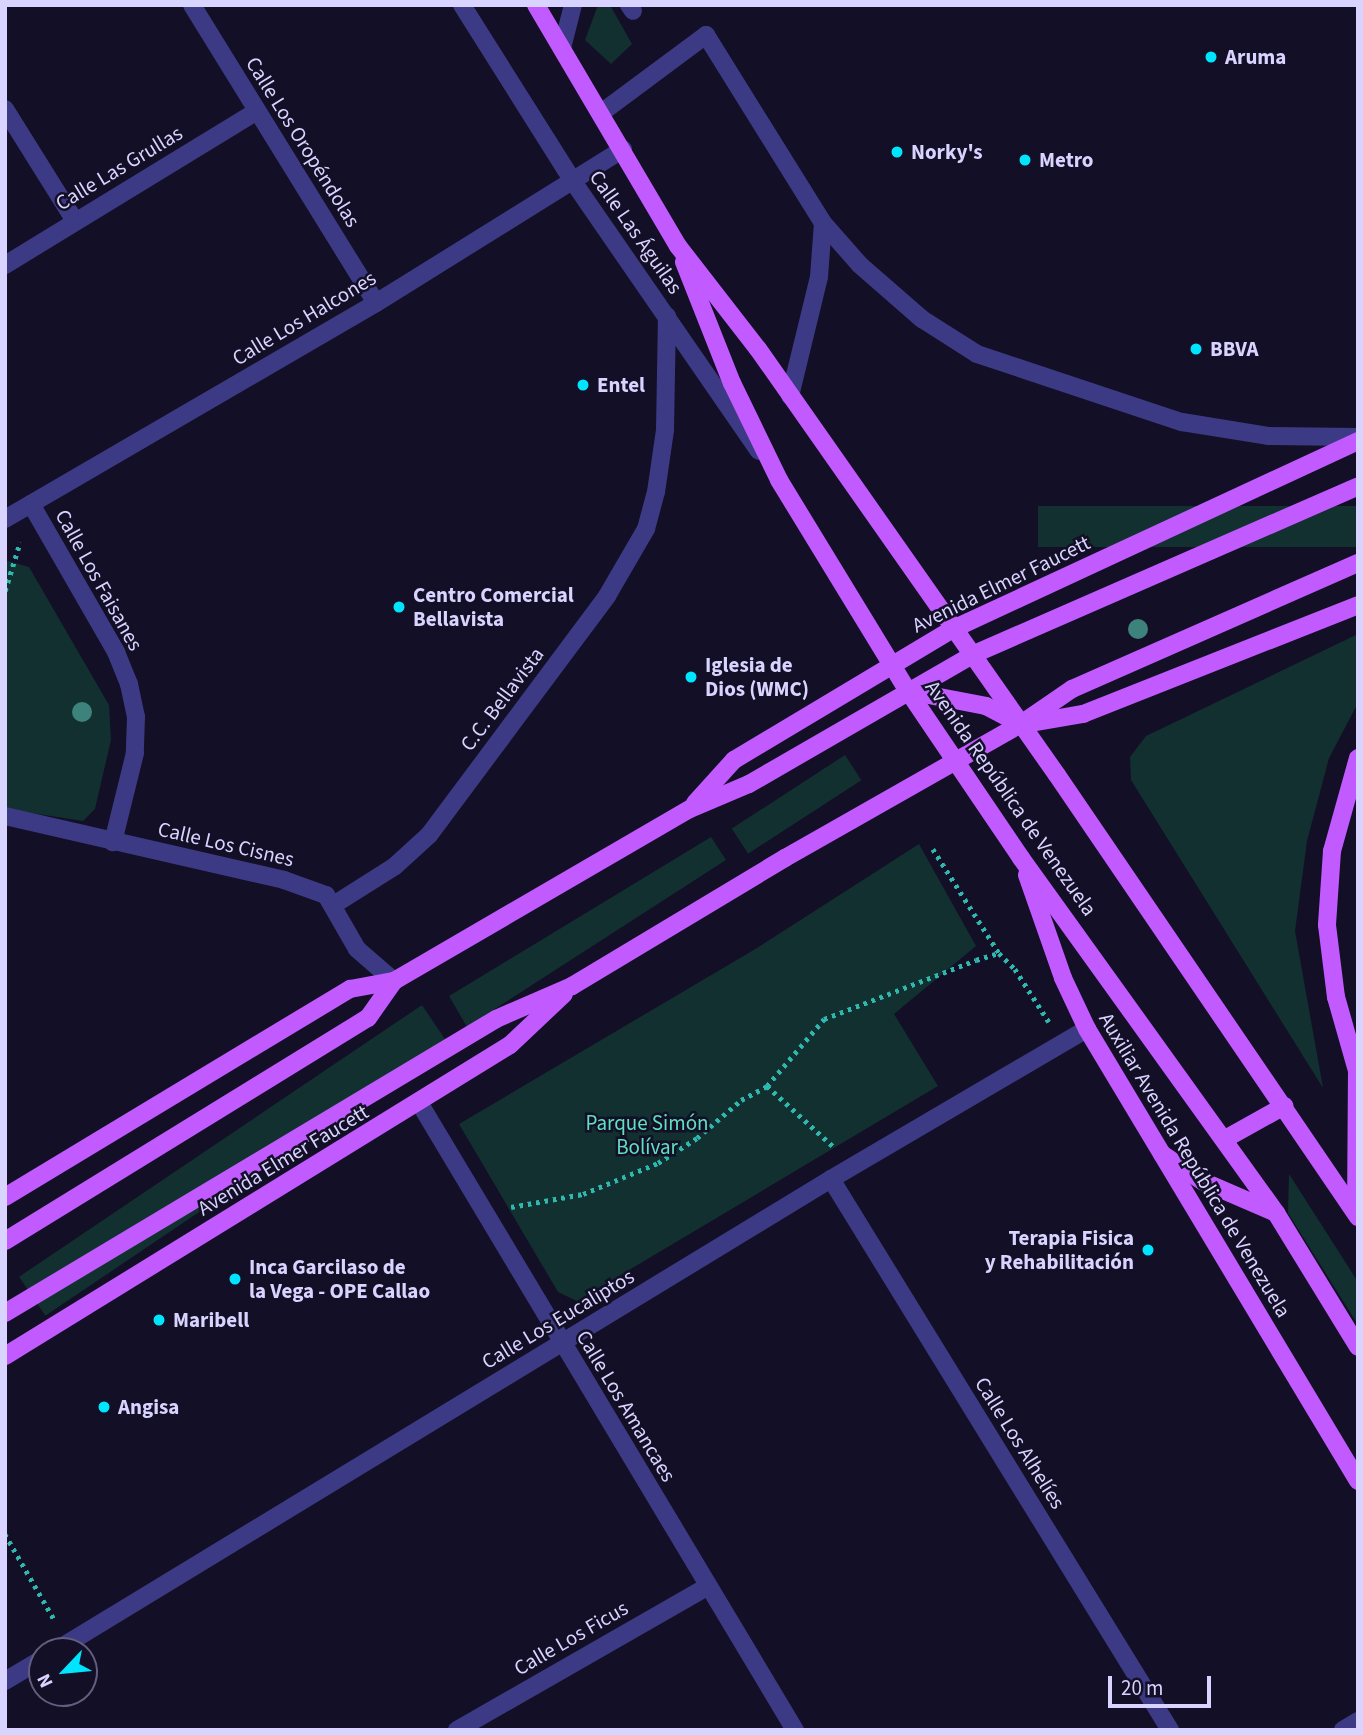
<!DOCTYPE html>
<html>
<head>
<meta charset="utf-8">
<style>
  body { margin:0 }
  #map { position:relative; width:1363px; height:1735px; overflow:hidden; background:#130f26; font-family:"Source Sans 3",sans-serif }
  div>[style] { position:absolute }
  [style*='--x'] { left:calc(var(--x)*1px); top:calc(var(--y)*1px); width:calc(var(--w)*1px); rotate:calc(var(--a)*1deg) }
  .green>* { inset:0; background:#12302f; transform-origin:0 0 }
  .path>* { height:4.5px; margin-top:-2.25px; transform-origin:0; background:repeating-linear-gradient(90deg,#2fb8b0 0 3.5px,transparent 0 8.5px) }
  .minor>* { height:18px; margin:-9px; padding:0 9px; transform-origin:9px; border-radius:9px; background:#3d3a85 }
  .major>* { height:18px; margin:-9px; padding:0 9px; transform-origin:9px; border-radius:9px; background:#c25bff }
  .trees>* { width:20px; height:20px; margin:-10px; border-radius:50%; background:#3d827b }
  .dots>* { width:19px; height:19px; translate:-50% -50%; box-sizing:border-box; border:4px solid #130f26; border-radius:50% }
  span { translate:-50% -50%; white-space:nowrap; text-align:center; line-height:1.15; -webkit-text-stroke:5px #130f26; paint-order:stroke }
  .poi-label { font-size:21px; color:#d9d4ff; font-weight:700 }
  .left { translate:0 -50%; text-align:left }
  .right { translate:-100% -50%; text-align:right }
  .street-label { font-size:21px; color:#d9d4ff }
  .park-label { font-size:21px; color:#5fe0c0 }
  .frame { position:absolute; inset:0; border:7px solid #d9d4ff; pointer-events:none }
  .north { position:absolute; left:28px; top:1637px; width:70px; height:70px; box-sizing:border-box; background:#130f26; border:2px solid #625e7d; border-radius:50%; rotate:244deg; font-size:19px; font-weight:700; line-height:28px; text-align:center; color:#d9d4ff }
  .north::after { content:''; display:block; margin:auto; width:24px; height:32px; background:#00e5ff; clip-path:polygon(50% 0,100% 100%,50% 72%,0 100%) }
  .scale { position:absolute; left:1108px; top:1676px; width:103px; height:32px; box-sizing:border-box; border:4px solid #d9d4ff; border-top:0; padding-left:9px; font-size:21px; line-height:24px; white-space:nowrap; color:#d9d4ff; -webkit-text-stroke:5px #130f26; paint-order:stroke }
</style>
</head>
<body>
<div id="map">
  <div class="green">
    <i style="clip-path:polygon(598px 5px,610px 5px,632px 44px,611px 64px,585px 40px)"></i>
    <i style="left:1358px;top:506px;width:41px;height:320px;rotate:90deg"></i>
    <i style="clip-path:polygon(5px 560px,29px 567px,109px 705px,111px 740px,95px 809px,83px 821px,5px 809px)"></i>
    <i style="clip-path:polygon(1358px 634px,1358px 703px,1329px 758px,1307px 841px,1295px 931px,1323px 1088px,1131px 780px,1130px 757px,1146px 736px)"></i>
    <i style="left:845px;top:755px;width:30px;height:135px;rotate:57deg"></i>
    <i style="clip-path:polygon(711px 837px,726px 860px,467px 1027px,449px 996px)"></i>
    <i style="clip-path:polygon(919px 844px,976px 946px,894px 1014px,938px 1086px,577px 1301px,558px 1292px,459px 1124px,757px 948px)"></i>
    <i style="left:422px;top:1005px;width:47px;height:486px;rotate:56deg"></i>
    <i style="clip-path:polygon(1289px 1174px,1358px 1282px,1358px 1325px,1288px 1213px)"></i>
  </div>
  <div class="path">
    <i style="--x:5;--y:591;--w:51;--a:-73"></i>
    <i style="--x:933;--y:849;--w:123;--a:57.6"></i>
    <i style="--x:767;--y:1086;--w:92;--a:42.4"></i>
    <i style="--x:511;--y:1207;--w:73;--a:-10.2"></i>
    <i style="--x:583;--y:1194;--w:81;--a:-22.5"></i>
    <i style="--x:658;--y:1163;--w:46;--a:-32.7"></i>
    <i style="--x:697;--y:1138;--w:58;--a:-40.8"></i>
    <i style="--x:741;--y:1100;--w:30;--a:-28"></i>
    <i style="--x:767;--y:1086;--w:88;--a:-49.6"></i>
    <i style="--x:824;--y:1019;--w:163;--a:-21.2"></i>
    <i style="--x:976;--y:960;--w:24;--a:-17"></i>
    <i style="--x:999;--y:953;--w:23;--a:45"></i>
    <i style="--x:1015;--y:969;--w:63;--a:57.3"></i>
    <i style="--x:5;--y:1534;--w:100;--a:60.1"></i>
  </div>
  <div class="minor">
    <i style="--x:192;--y:5;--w:350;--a:58.3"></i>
    <i style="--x:462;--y:5;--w:207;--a:57.8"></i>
    <i style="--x:572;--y:180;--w:329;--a:55.4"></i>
    <i style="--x:629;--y:5;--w:7;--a:56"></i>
    <i style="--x:562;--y:48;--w:44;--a:-75.7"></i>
    <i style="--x:5;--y:109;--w:132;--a:58"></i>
    <i style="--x:601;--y:113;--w:131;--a:-36.6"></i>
    <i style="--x:706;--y:35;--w:221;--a:58.1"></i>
    <i style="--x:823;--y:223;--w:56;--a:48.6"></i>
    <i style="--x:860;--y:265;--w:82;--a:41.1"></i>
    <i style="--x:922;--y:319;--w:65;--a:32.5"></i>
    <i style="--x:977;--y:354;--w:216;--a:18.4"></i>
    <i style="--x:1182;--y:422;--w:87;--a:9.2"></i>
    <i style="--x:1268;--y:436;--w:90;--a:0.6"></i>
    <i style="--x:5;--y:265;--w:295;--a:-31.4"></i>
    <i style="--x:790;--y:396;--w:122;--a:-76.3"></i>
    <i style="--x:819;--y:277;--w:54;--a:-85.8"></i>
    <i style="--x:31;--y:504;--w:171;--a:60.1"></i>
    <i style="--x:116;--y:652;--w:35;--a:68"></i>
    <i style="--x:129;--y:684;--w:34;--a:78"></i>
    <i style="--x:136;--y:717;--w:36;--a:92"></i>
    <i style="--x:135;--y:753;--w:92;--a:103.9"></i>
    <i style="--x:5;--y:519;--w:429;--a:-30.2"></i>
    <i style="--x:376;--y:303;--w:291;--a:-31.9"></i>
    <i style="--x:5;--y:816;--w:286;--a:12.9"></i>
    <i style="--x:284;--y:880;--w:45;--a:19.7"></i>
    <i style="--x:326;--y:895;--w:62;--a:60.1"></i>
    <i style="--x:357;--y:949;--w:49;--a:40.9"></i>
    <i style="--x:335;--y:904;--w:71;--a:-32.3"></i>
    <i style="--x:395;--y:866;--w:46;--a:-42.4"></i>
    <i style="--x:429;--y:835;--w:298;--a:-53.3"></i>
    <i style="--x:607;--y:596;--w:78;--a:-59.8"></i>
    <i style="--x:646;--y:529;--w:38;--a:-75"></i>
    <i style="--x:656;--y:492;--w:63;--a:-81.7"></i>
    <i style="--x:665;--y:430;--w:114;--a:-89"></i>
    <i style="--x:420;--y:1104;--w:730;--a:59.08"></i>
    <i style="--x:831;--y:1179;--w:647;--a:58.4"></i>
    <i style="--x:55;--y:1651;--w:908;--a:-31.31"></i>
    <i style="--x:831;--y:1179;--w:297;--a:-30.4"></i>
    <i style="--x:5;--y:1681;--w:43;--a:-30.7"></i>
    <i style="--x:457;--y:1730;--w:288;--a:-29.8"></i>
    <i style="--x:1343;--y:1730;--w:17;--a:-31"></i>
  </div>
  <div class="major">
    <i style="--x:536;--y:5;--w:280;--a:59.5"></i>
    <i style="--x:678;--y:246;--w:130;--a:52.2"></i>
    <i style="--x:758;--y:349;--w:520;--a:54.94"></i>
    <i style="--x:1057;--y:775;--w:535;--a:55.75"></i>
    <i style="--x:684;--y:262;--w:130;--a:68.4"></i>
    <i style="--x:732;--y:383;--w:108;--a:64.1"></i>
    <i style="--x:779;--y:480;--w:247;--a:58.6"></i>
    <i style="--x:908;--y:691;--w:202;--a:55.9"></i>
    <i style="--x:1021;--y:858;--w:437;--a:54.3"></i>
    <i style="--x:1276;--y:1213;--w:157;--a:58.5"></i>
    <i style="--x:908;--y:691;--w:79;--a:10.9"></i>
    <i style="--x:986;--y:706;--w:36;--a:28"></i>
    <i style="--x:1025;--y:724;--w:59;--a:-9.8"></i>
    <i style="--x:1083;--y:714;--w:296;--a:-21.6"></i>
    <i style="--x:1358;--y:758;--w:97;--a:105.6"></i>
    <i style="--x:1332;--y:851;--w:74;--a:93.9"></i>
    <i style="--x:1327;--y:925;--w:73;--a:82.9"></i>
    <i style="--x:1336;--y:997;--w:80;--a:74.1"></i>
    <i style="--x:695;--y:803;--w:58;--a:-47.8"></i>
    <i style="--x:734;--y:760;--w:255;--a:-30.9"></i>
    <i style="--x:953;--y:629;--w:447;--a:-24.9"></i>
    <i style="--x:1027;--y:875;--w:109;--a:70.7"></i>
    <i style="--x:1063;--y:978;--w:56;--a:64.8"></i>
    <i style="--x:1087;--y:1029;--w:527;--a:59.05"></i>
    <i style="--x:1225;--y:1139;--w:68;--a:-29.2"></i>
    <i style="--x:1162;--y:1154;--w:48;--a:34"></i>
    <i style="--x:1202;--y:1181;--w:81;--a:23.4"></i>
    <i style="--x:5;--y:1197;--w:403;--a:-31.1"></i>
    <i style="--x:350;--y:989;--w:45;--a:-10.3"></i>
    <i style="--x:1356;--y:1213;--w:141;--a:-89.6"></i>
    <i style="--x:5;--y:1241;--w:426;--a:-31.6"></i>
    <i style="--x:368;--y:1018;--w:45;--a:-54.9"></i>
    <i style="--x:394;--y:981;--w:342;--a:-30.2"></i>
    <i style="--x:690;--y:809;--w:64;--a:-23"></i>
    <i style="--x:749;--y:784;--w:258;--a:-30"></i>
    <i style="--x:972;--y:655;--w:421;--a:-23.6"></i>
    <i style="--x:5;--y:1313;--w:572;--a:-30.91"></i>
    <i style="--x:496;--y:1019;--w:83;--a:-23.5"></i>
    <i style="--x:572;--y:986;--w:249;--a:-31"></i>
    <i style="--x:785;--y:858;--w:271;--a:-29.6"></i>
    <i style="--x:1021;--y:724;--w:62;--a:-34.5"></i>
    <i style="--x:1072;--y:689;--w:313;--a:-23.8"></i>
    <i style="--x:5;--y:1356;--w:593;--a:-31.63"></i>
    <i style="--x:510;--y:1045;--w:74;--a:-43.4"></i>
  </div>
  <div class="trees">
    <i style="left:1138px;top:629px"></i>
    <i style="left:82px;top:712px"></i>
  </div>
  <div class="dots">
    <i style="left:1211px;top:57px;background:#00e5ff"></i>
    <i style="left:897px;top:152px;background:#00e5ff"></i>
    <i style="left:1025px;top:160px;background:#00e5ff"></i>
    <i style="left:1196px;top:349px;background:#00e5ff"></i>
    <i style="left:583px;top:385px;background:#00e5ff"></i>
    <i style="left:399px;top:607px;background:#00e5ff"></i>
    <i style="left:691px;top:677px;background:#00e5ff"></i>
    <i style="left:1148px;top:1250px;background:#00e5ff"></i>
    <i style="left:235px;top:1279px;background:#00e5ff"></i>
    <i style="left:159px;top:1320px;background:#00e5ff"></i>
    <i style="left:104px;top:1407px;background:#00e5ff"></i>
  </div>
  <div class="poi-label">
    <span class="left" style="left:1225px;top:57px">Aruma</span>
    <span class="left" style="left:911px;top:152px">Norky's</span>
    <span class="left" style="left:1039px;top:160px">Metro</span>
    <span class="left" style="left:1210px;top:349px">BBVA</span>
    <span class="left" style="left:597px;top:385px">Entel</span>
    <span class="left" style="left:413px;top:607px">Centro Comercial<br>Bellavista</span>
    <span class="left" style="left:705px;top:677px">Iglesia de<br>Dios (WMC)</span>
    <span class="right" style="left:1134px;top:1250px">Terapia Fisica<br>y Rehabilitación</span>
    <span class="left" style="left:249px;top:1279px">Inca Garcilaso de<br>la Vega - OPE Callao</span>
    <span class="left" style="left:173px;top:1320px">Maribell</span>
    <span class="left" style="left:118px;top:1407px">Angisa</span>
  </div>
  <div class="street-label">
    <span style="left:303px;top:142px;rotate:58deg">Calle Los Oropéndolas</span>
    <span style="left:119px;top:168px;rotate:-31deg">Calle Las Grullas</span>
    <span style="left:636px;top:232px;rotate:55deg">Calle Las Águilas</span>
    <span style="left:304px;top:318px;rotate:-31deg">Calle Los Halcones</span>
    <span style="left:99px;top:580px;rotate:61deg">Calle Los Faisanes</span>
    <span style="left:1001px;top:584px;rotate:-26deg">Avenida Elmer Faucett</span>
    <span style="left:502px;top:699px;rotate:-53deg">C.C. Bellavista</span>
    <span style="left:1011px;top:798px;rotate:55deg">Avenida República de Venezuela</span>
    <span style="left:226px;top:844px;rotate:13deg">Calle Los Cisnes</span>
    <span style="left:283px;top:1160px;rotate:-31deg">Avenida Elmer Faucett</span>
    <span style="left:1195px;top:1165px;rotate:59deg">Auxiliar Avenida República de Venezuela</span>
    <span style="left:558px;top:1319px;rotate:-31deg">Calle Los Eucaliptos</span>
    <span style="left:626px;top:1406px;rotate:59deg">Calle Los Amancaes</span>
    <span style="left:1020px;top:1443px;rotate:58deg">Calle Los Alhelíes</span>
    <span style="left:571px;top:1638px;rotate:-30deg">Calle Los Ficus</span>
  </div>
  <div class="park-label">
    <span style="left:647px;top:1135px">Parque Simón<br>Bolívar</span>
  </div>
  <div class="frame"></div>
  <div class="north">N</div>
  <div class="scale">20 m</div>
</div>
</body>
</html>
